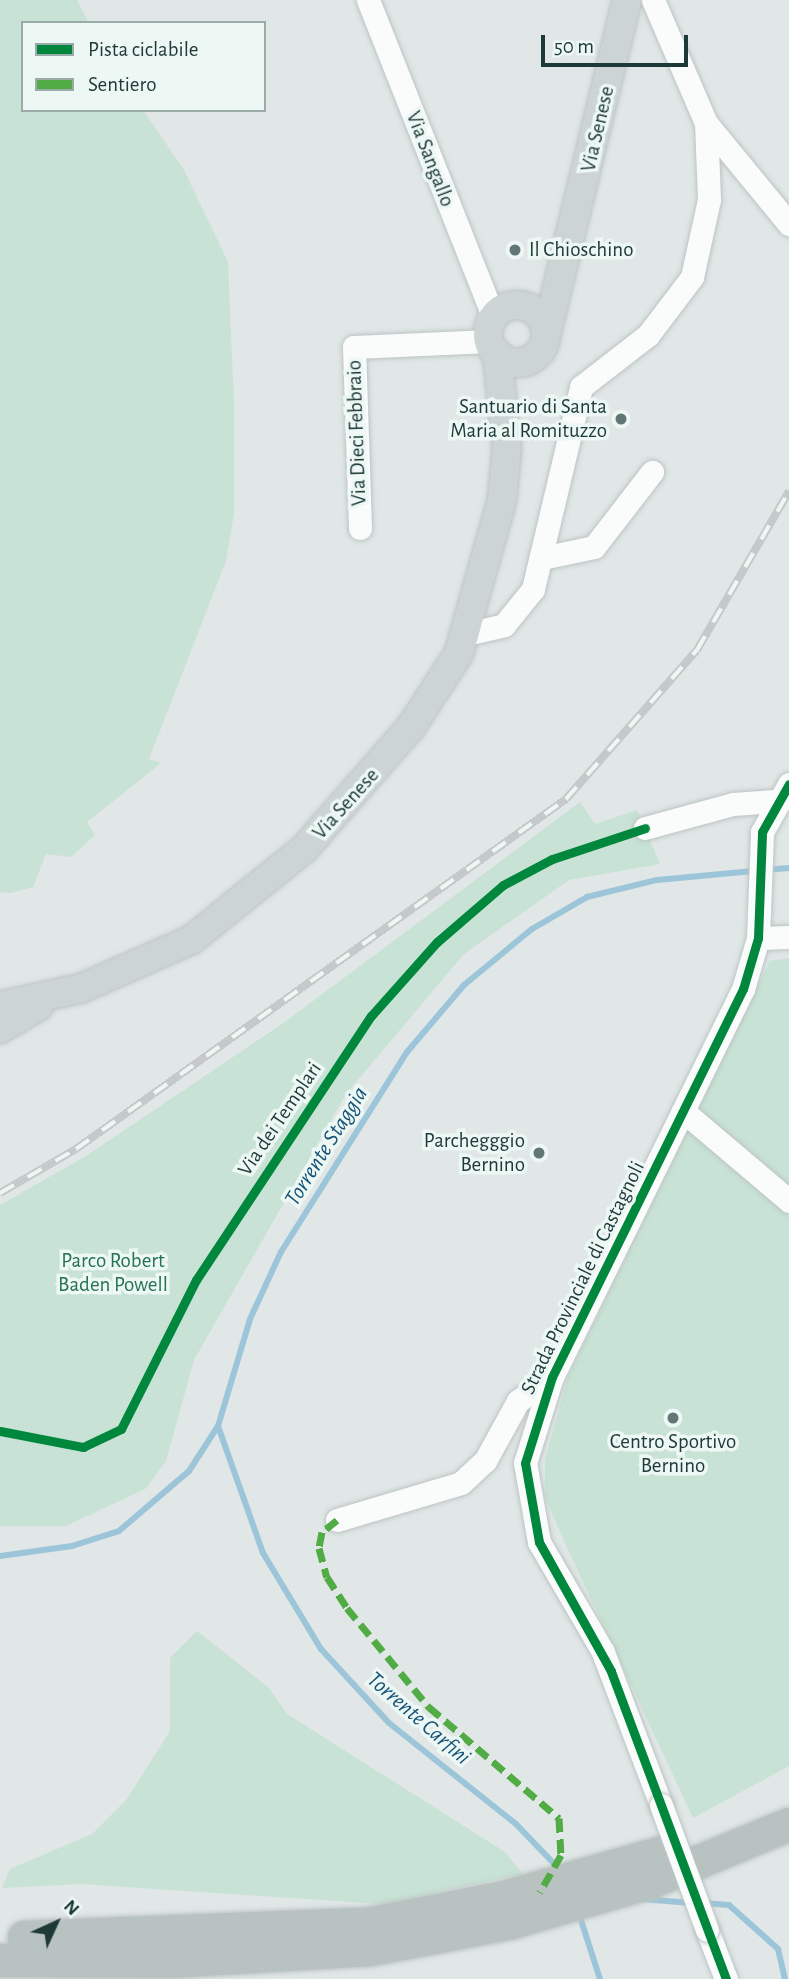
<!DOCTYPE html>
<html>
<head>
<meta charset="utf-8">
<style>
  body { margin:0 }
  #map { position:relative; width:789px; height:1979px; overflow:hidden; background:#e0e7e6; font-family:"Alegreya Sans",sans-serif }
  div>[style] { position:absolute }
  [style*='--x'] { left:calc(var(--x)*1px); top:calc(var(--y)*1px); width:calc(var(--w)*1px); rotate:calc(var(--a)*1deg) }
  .green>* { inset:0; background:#c8e2d5 }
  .stream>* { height:6px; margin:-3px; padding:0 3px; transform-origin:3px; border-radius:3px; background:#9dc5d9 }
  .roads { filter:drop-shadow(0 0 2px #bdc4c3) drop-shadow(0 0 2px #bdc4c3) }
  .minor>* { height:23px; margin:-11.5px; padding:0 11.5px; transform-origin:11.5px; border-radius:11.5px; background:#fafbfb }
  .major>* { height:28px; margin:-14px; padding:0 14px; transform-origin:14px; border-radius:14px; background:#ccd4d4 }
  .major>.ring { margin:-14px; padding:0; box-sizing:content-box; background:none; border:28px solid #ccd4d4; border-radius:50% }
  .highway>* { height:33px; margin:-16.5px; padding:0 16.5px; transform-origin:16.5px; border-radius:16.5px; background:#b8c2c1 }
  .rail>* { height:8px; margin-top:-4px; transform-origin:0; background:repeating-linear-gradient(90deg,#edf7f4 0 16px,#c5c9c9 0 32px); box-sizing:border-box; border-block:2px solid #c5c9c9 }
  .bridges { filter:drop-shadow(0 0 2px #bdc4c3) drop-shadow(0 0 2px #bdc4c3) }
  .minor-bridge>* { height:23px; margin:-11.5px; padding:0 11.5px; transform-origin:11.5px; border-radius:11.5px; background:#fafbfb }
  .quiet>* { height:7px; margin-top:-3.5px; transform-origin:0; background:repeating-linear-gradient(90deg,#52ac46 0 14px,transparent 0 21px) }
  .cycleway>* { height:9px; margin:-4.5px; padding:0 4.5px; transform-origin:4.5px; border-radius:4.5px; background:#00873e }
  .dots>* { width:19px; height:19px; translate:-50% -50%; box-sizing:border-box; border:4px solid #edf7f4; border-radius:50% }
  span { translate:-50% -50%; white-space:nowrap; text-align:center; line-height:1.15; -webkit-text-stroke:7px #edf7f4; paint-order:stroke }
  .street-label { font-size:21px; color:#1e3a38 }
  .poi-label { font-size:21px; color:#1e3a38 }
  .left { translate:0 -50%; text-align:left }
  .right { translate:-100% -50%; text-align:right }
  .park-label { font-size:21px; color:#267354 }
  .water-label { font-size:23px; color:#155479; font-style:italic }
  .legend { position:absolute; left:21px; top:21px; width:245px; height:91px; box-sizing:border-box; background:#edf7f4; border:2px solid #9aaba9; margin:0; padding:9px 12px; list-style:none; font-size:21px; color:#1e3a38 }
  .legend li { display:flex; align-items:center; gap:14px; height:35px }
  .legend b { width:35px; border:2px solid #9aaba9 }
  .north { position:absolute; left:21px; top:1888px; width:70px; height:70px; -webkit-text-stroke:5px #edf7f4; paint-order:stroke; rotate:45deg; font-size:19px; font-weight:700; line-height:28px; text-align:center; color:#1e3a38 }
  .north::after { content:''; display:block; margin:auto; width:24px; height:32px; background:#1e3a38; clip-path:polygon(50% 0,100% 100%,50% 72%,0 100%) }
  .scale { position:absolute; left:541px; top:35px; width:147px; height:32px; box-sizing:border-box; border:4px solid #1e3a38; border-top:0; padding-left:9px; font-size:21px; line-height:24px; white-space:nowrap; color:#1e3a38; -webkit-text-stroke:5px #edf7f4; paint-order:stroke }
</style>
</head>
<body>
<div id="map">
  <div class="green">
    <i style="clip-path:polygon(0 0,77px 0,89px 23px,23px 23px,23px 110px,143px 110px,184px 170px,228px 262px,234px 406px,234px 514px,226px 561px,149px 759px,161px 763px,87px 822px,95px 835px,71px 857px,46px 854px,33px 887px,11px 893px,0 892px)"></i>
    <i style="clip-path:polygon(580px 802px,595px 824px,637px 810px,660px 864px,569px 880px,464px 954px,346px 1094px,194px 1360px,166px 1461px,145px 1489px,66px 1526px,0 1526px,0 1205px,86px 1156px,282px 1024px)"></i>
    <i style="clip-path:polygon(789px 958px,789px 1766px,693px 1818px,563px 1539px,545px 1497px,545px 1460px,568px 1377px,770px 961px)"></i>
    <i style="clip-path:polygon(197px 1631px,269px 1688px,287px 1714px,505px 1852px,523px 1874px,381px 1904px,81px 1884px,2px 1888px,10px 1869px,92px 1834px,127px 1799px,170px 1731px,170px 1658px)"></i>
  </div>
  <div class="stream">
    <i style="--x:765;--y:870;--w:24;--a:-5"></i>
    <i style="--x:218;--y:1426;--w:135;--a:70.5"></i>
    <i style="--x:263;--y:1553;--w:112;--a:58.9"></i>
    <i style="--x:321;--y:1649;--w:100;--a:47.4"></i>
    <i style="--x:389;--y:1723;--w:162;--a:38.5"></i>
    <i style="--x:516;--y:1824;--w:66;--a:46.2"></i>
    <i style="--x:0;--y:1556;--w:73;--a:-7.9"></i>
    <i style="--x:72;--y:1546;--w:49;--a:-17.7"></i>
    <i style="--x:119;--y:1531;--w:92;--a:-40.6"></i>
    <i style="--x:189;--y:1471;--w:54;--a:-57.2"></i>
    <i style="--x:218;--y:1426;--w:112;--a:-73.3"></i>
    <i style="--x:250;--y:1319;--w:74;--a:-65.2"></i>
    <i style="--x:281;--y:1252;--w:236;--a:-57.8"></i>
    <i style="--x:407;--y:1052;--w:88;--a:-49.6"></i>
    <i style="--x:464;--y:985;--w:88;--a:-39.5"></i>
    <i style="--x:532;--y:929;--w:64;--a:-30.2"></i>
    <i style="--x:587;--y:897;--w:72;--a:-13.7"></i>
    <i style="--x:657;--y:880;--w:97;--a:-5.3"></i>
    <i style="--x:642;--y:1899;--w:49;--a:4.7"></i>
    <i style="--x:702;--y:1903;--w:27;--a:4"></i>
    <i style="--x:729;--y:1905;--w:66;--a:41.9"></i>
    <i style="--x:778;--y:1949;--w:31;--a:77"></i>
    <i style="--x:579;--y:1914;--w:68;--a:72.1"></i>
  </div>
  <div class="roads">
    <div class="minor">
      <i style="--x:368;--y:0;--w:342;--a:68.4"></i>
      <i style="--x:653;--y:0;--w:134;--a:66.7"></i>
      <i style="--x:706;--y:123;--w:131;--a:50.6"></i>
      <i style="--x:360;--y:528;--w:181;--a:-91.9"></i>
      <i style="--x:354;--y:347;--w:136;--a:-2.5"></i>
      <i style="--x:542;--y:558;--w:53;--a:-11.9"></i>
      <i style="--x:594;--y:547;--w:95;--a:-52.3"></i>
      <i style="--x:466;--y:634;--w:39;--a:-13"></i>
      <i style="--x:504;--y:625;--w:46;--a:-51.1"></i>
      <i style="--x:533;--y:589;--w:208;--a:-76.6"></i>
      <i style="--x:581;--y:387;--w:85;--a:-37.8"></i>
      <i style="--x:648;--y:335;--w:73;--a:-52.8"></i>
      <i style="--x:692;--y:277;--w:79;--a:-77.6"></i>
      <i style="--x:709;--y:200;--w:77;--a:-92.2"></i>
      <i style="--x:645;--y:828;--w:91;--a:-15.3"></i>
      <i style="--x:733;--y:804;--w:42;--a:-4.1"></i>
      <i style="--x:758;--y:938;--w:31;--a:-2"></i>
      <i style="--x:683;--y:1111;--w:139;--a:40.3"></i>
      <i style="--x:337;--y:1520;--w:129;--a:-16.6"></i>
      <i style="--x:461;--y:1483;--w:33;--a:-43"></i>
      <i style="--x:485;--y:1461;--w:68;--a:-61.2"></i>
      <i style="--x:518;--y:1401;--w:42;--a:-35.2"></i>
      <i style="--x:661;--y:1805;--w:164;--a:-110.8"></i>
      <i style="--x:603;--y:1652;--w:127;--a:-120.2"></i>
      <i style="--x:539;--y:1542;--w:80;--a:-100"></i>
      <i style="--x:525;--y:1463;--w:90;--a:-72.6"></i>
      <i style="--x:552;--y:1377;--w:432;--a:-63.8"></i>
      <i style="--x:743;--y:989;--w:53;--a:-73.6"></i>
      <i style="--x:758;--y:938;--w:106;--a:-87.8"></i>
      <i style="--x:762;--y:832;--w:55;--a:-60.6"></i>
      <i style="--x:707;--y:1930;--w:53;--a:68.8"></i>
    </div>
    <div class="major">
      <i class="ring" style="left:488px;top:305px;width:30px;height:30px"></i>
      <i style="--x:546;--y:335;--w:345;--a:-76.4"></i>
      <i style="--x:0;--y:1006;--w:84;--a:-12.4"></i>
      <i style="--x:82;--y:988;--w:119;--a:-23.8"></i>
      <i style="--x:191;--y:940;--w:146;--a:-38.9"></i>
      <i style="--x:305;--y:848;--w:161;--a:-48.8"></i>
      <i style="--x:411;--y:727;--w:88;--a:-57"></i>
      <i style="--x:459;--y:653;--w:159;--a:-74.3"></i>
      <i style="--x:502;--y:500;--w:52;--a:-84.5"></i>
      <i style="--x:507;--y:448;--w:96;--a:-96"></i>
      <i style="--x:0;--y:1029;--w:45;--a:-30.5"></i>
    </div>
    <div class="highway">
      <i style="--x:24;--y:1937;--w:343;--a:-2.2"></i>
      <i style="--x:367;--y:1924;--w:140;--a:-11.1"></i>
      <i style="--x:504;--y:1897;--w:169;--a:-15.8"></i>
      <i style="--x:0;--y:1960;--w:168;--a:0.3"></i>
      <i style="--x:168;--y:1961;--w:202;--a:-3.4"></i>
      <i style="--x:370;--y:1949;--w:144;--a:-10.8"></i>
      <i style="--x:511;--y:1922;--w:147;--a:-16.2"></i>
      <i style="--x:652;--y:1881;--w:148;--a:-22.6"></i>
    </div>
  </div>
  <div class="rail">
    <i style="--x:0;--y:1193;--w:88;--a:-30.1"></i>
    <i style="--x:76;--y:1149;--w:602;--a:-35.54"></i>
    <i style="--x:566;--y:799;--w:198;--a:-48.7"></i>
    <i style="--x:697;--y:650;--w:184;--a:-59.9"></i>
  </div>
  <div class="bridges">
    <div class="minor-bridge">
      <i style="--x:661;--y:1805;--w:133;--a:69.8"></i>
    </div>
  </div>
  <div class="quiet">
    <i style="--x:337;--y:1520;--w:19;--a:141"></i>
    <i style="--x:322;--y:1532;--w:16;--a:101"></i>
    <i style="--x:319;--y:1548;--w:30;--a:75"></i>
    <i style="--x:327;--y:1577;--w:37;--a:57"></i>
    <i style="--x:347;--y:1608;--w:129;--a:50.4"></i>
    <i style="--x:429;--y:1707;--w:171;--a:40.5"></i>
    <i style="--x:559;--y:1818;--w:37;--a:87"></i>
    <i style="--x:561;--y:1855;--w:43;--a:119.6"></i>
  </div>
  <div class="cycleway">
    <i style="--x:0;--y:1431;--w:85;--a:10.9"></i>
    <i style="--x:83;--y:1447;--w:42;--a:-25.3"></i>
    <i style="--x:121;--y:1429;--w:167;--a:-63.3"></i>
    <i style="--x:196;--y:1280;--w:317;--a:-56.5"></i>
    <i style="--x:371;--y:1016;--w:99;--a:-48.3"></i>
    <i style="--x:437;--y:942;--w:87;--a:-40.8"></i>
    <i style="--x:503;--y:885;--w:55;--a:-28"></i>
    <i style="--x:552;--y:859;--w:98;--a:-18.4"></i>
    <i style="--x:726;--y:1979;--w:329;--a:-110.5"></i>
    <i style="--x:611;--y:1671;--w:148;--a:-119.2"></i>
    <i style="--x:539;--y:1542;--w:80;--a:-100"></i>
    <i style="--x:525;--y:1463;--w:90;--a:-72.6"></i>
    <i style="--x:552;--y:1377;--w:432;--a:-63.8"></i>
    <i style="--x:743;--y:989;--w:53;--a:-73.6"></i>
    <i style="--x:758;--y:938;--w:106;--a:-87.8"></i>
    <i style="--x:762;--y:832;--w:55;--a:-60.6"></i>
  </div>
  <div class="dots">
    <i style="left:515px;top:250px;background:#627775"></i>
    <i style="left:621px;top:419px;background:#627775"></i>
    <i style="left:539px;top:1153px;background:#627775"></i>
    <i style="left:673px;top:1418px;background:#627775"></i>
  </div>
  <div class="street-label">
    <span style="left:598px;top:129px;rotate:-77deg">Via Senese</span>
    <span style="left:430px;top:159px;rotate:69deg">Via Sangallo</span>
    <span style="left:357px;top:433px;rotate:-92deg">Via Dieci Febbraio</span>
    <span style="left:346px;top:804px;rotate:-48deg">Via Senese</span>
    <span style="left:280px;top:1119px;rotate:-56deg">Via dei Templari</span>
    <span style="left:583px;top:1278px;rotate:-64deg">Strada Provinciale di Castagnoli</span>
  </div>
  <div class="poi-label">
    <span class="left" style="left:529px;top:250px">Il Chioschino</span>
    <span class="right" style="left:607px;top:419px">Santuario di Santa<br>Maria al Romituzzo</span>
    <span class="right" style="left:525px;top:1153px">Parchegggio<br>Bernino</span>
    <span style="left:673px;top:1454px">Centro Sportivo<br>Bernino</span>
  </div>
  <div class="park-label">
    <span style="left:113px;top:1273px">Parco Robert<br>Baden Powell</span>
  </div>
  <div class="water-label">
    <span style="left:327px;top:1147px;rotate:-58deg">Torrente Staggia</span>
    <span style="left:418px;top:1719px;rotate:41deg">Torrente Carfini</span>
  </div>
  <ul class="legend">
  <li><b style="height:9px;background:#00873e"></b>Pista ciclabile</li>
  <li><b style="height:9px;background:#52ac46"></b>Sentiero</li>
  </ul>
  <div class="north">N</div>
  <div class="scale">50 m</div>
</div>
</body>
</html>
